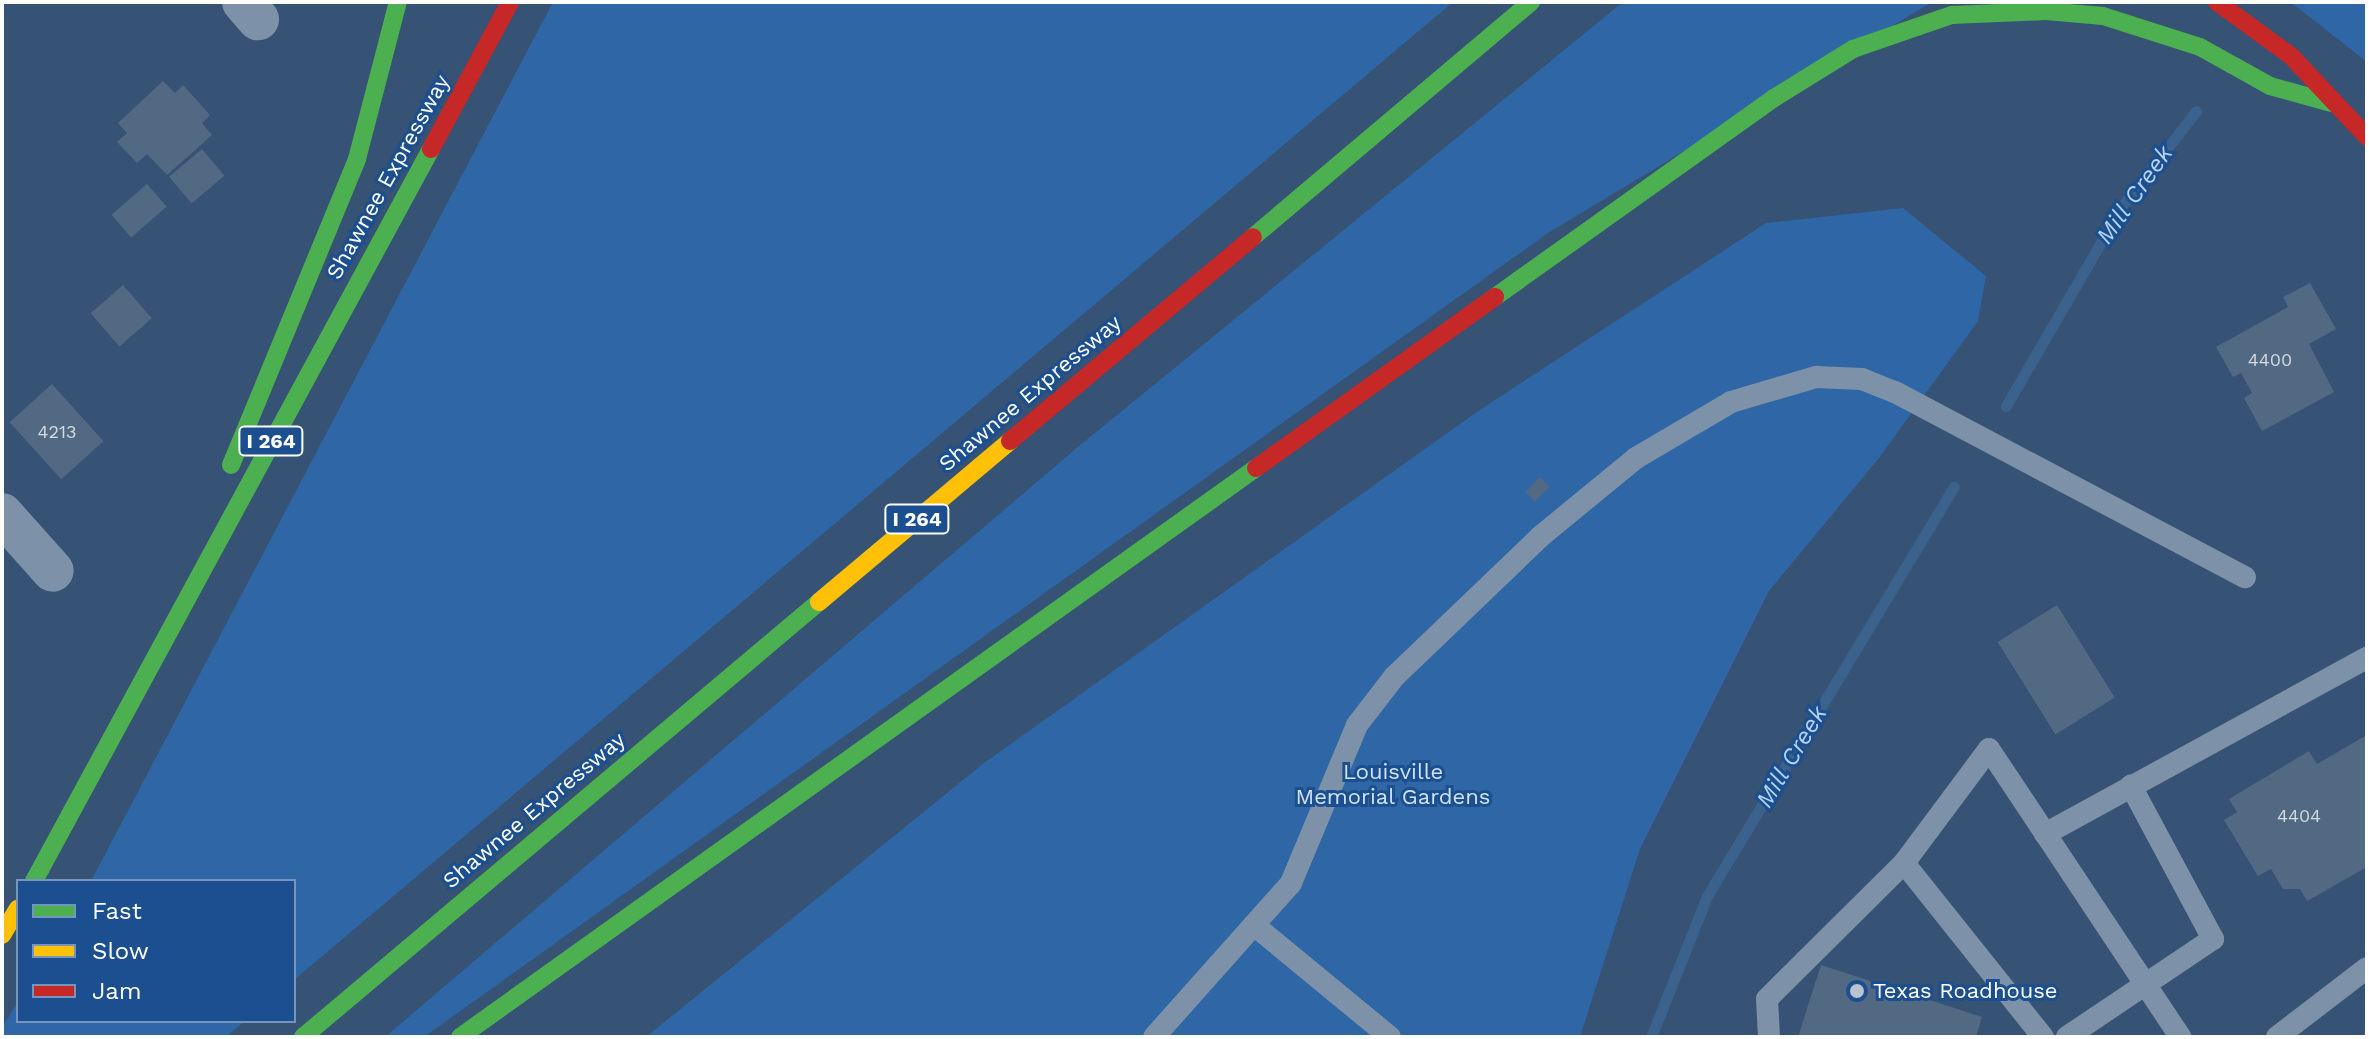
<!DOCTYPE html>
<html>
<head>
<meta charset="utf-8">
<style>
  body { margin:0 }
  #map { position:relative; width:2369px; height:1039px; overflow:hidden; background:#365274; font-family:"Work Sans",sans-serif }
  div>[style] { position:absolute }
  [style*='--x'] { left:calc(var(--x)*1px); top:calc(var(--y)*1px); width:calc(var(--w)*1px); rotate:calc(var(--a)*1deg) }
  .green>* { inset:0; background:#2f66a5 }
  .stream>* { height:11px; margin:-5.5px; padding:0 5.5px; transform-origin:5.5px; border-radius:5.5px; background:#3b618d }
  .building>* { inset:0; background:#526984; transform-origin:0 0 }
  .lane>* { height:22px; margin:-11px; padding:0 11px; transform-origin:11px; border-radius:11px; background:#7d92a8 }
  .street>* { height:42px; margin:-21px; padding:0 21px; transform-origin:21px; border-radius:21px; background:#7d92a8 }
  .fast>* { height:18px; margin:-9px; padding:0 9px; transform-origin:9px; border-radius:9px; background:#4caf50 }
  .slow>* { height:18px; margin:-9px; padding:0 9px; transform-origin:9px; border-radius:9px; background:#ffc107 }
  .jam>* { height:18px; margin:-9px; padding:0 9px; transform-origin:9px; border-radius:9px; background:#c62828 }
  .dots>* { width:22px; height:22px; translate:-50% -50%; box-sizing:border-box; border:4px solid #1b4f8f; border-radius:50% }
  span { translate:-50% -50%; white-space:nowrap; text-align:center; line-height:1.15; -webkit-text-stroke:6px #1b4f8f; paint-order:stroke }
  .number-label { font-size:18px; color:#d4dae0 }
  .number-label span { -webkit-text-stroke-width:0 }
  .shield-label span { padding:2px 6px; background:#1b4f8f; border:2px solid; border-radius:6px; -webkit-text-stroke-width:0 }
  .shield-label { font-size:20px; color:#fff; font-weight:700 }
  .street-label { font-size:22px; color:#fff }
  .park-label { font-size:22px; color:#cfe3fa }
  .poi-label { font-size:22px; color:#fff }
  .left { translate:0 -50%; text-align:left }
  .water-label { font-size:24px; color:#b5d3f5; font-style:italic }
  .frame { position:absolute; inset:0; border:4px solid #fff; pointer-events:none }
  .legend { position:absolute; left:16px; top:879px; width:280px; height:144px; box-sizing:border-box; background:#1b4f8f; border:2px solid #7695bc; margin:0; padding:10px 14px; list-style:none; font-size:24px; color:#fff }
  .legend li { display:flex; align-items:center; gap:16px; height:40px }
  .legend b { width:40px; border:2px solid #7695bc }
</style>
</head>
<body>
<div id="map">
  <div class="green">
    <i style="clip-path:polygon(553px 2px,1453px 2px,294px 980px,294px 881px,91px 881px)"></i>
    <i style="clip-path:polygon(1623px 2px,1932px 2px,1548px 233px,424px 1037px,385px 1037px,1079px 446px)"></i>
    <i style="clip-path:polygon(2290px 2px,2367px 2px,2367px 62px,2297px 7px)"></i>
    <i style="clip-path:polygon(1903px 208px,1986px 276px,1978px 321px,1879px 458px,1769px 591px,1640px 849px,1580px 1037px,646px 1037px,984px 763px,1481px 409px,1766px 223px)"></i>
    <i style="clip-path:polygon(18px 1002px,18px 1021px,245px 1021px,226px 1037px,2px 1037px,2px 1027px)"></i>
  </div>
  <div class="stream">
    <i style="--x:2006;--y:406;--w:228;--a:-59.9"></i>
    <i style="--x:2120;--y:209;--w:124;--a:-52.2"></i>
    <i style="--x:1651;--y:1037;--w:152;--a:-68.3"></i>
    <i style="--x:1707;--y:896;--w:478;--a:-58.9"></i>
  </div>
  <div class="building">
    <i style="clip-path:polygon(163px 81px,175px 93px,183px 85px,210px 115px,202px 123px,212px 135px,167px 175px,147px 154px,137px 163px,117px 142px,127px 133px,118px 123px)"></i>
    <i style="left:202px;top:149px;width:35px;height:43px;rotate:50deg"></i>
    <i style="left:147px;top:184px;width:30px;height:47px;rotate:49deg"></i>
    <i style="clip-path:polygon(2310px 283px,2336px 329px,2309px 344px,2334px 392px,2262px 431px,2244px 398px,2252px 393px,2241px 373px,2233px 377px,2216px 347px,2288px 307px,2283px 297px)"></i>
    <i style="left:123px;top:285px;width:44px;height:43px;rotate:49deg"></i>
    <i style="left:52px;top:384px;width:77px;height:57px;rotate:48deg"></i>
    <i style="left:1540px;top:477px;width:14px;height:21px;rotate:45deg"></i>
    <i style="left:2057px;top:605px;width:109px;height:70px;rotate:58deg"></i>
    <i style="clip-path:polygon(2367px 735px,2367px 867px,2307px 901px,2300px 889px,2283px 889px,2271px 869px,2258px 876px,2224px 820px,2237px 812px,2229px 799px,2309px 751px,2317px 764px)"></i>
    <i style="clip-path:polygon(1821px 965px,1982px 1017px,1976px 1037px,1798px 1037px)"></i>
  </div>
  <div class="lane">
    <i style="--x:2045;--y:834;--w:367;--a:-28.7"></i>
    <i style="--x:1904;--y:863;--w:223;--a:51.4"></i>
    <i style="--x:1254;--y:925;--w:176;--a:39.5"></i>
    <i style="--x:1154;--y:1037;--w:206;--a:-48.3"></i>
    <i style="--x:1291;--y:883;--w:171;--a:-67.3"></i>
    <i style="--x:1357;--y:725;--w:61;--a:-52.4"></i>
    <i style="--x:1394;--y:677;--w:204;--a:-43.8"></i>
    <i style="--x:1541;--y:536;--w:123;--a:-39.4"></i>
    <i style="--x:1636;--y:458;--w:110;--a:-30.5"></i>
    <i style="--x:1731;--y:402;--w:89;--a:-16.4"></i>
    <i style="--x:1816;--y:377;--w:46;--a:2.5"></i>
    <i style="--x:1862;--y:379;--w:35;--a:22"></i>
    <i style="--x:1895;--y:392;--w:396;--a:27.9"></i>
    <i style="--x:1769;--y:1037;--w:38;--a:-93"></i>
    <i style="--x:1767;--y:999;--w:193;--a:-44.8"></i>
    <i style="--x:1904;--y:863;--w:142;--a:-53.3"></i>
    <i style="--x:1989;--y:749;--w:346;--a:56.4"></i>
    <i style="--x:2067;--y:1037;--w:176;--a:-33.9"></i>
    <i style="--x:2213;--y:939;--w:174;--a:-118.2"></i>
    <i style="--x:2277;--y:1037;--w:113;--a:-37.5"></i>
  </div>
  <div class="street">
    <i style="--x:243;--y:2;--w:23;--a:49"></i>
    <i style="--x:2;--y:514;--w:76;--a:48.2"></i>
  </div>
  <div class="fast">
    <i style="--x:1253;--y:237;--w:364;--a:-40.2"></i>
    <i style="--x:1495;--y:297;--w:343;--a:-35.5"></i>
    <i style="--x:1774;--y:98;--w:93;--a:-31.8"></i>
    <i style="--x:1853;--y:49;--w:105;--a:-19"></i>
    <i style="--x:1952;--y:15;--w:94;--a:-2.4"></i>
    <i style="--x:2046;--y:11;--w:57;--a:5"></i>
    <i style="--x:2103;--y:16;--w:102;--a:17.7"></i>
    <i style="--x:2200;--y:47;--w:80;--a:29.1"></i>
    <i style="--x:2270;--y:86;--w:63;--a:15.6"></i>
    <i style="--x:231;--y:465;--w:331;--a:-67.6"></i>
    <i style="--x:357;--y:159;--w:162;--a:-75.4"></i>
    <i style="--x:34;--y:881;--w:833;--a:-61.53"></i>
    <i style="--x:303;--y:1037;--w:675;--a:-40.13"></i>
    <i style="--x:460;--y:1037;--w:978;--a:-35.56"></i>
  </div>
  <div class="slow">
    <i style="--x:819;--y:602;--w:250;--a:-40.1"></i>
    <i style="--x:2;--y:935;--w:31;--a:-59"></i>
  </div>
  <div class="jam">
    <i style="--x:2217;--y:2;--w:92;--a:36.1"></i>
    <i style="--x:2291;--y:56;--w:111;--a:46.8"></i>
    <i style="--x:431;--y:149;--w:167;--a:-61.7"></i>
    <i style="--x:1010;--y:441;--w:317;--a:-40"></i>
    <i style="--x:1256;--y:468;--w:294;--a:-35.6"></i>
  </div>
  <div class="dots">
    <i style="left:1857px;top:991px;background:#b9c2ce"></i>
  </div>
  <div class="number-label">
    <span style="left:2270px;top:360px">4400</span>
    <span style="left:57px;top:432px">4213</span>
    <span style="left:2299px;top:816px">4404</span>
  </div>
  <div class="shield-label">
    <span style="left:271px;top:441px">I 264</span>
    <span style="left:917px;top:519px">I 264</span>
  </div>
  <div class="street-label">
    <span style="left:388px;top:177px;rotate:-61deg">Shawnee Expressway</span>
    <span style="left:1030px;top:393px;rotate:-40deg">Shawnee Expressway</span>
    <span style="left:534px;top:810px;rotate:-40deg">Shawnee Expressway</span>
  </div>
  <div class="park-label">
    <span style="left:1393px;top:784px">Louisville<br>Memorial Gardens</span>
  </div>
  <div class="poi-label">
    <span class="left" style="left:1873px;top:991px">Texas Roadhouse</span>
  </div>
  <div class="water-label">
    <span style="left:2135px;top:195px;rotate:-55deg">Mill Creek</span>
    <span style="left:1792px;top:757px;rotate:-59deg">Mill Creek</span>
  </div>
  <div class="frame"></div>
  <ul class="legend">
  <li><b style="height:10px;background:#4caf50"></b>Fast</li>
  <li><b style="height:10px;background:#ffc107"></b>Slow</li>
  <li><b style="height:10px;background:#c62828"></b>Jam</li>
  </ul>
</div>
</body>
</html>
